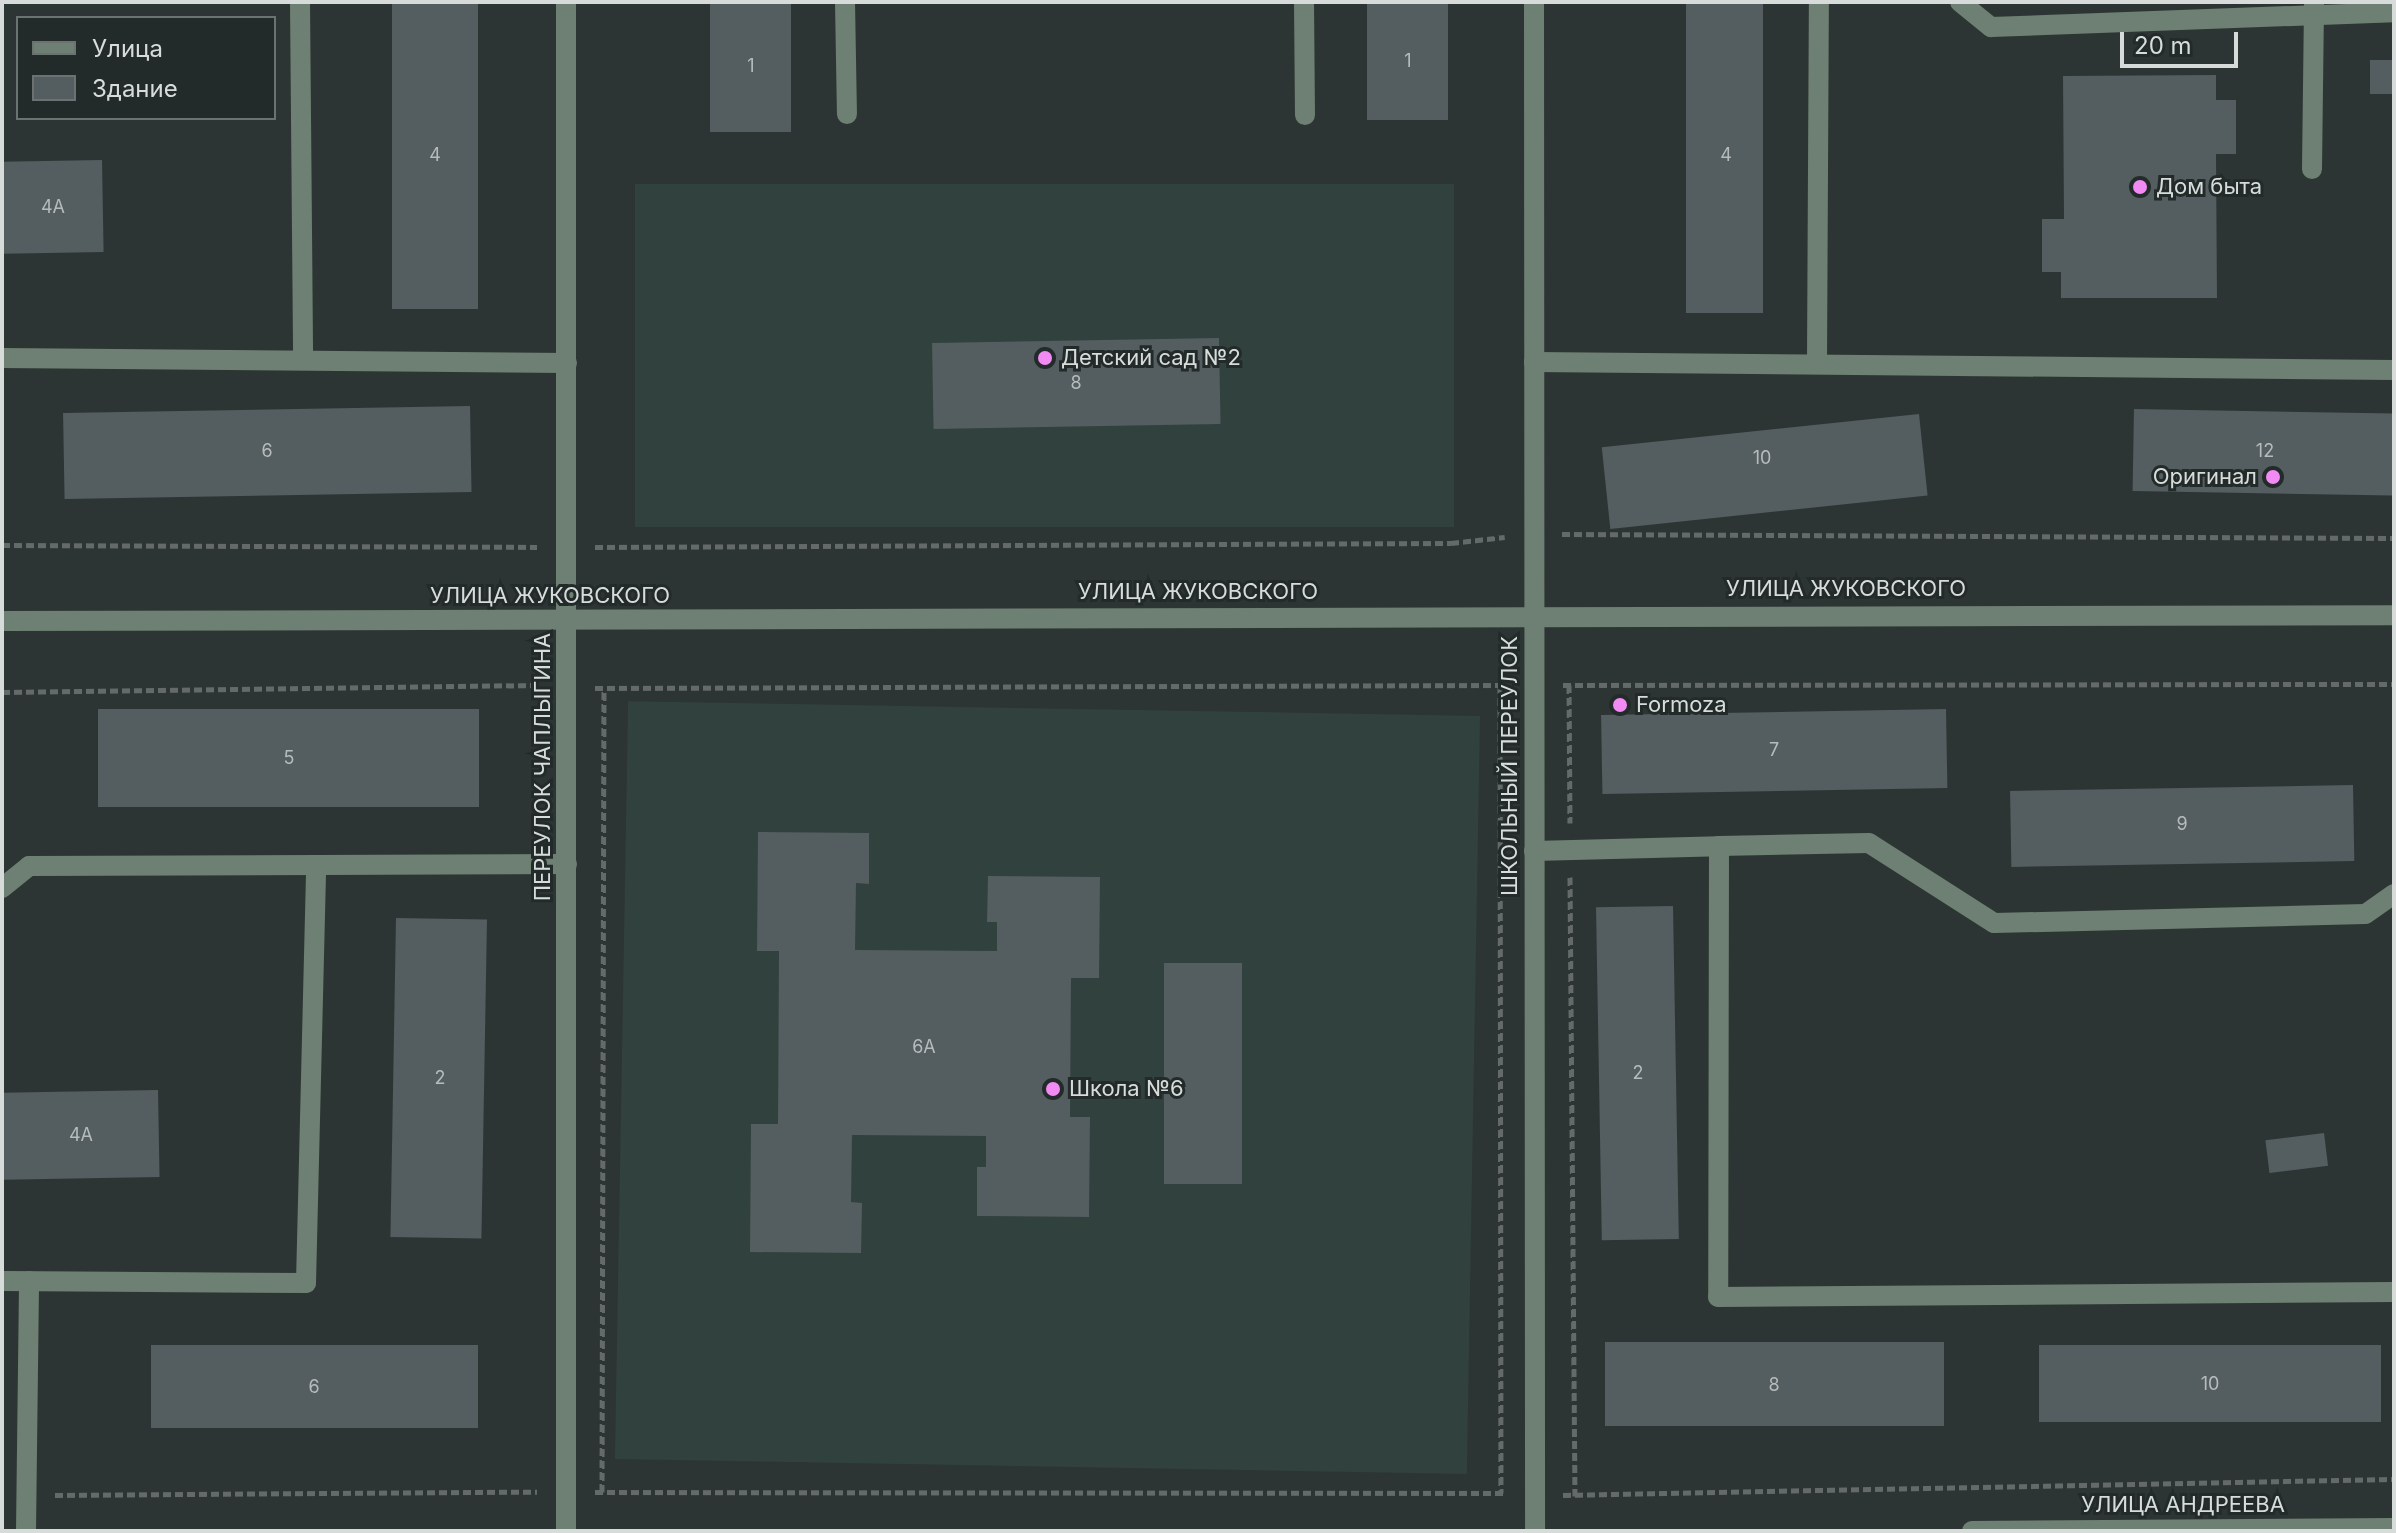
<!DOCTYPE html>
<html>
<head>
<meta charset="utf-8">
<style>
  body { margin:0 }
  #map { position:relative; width:2396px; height:1533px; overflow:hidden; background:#2d3534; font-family:Inter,sans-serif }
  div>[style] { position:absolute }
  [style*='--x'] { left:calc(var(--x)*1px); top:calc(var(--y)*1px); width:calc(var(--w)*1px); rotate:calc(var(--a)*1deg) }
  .built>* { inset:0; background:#31413e; transform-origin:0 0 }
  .building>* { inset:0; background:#545d5f; transform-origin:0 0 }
  .path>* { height:5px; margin-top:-2.5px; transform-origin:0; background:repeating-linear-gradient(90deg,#636a69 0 8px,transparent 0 12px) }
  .minor>* { height:20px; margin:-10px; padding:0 10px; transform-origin:10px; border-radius:10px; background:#6e8073 }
  .dots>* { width:22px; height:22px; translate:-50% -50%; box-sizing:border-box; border:4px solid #232b2a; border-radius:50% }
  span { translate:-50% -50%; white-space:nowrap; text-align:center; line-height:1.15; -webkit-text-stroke:6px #232b2a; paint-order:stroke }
  .number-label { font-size:18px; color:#b6bcbc }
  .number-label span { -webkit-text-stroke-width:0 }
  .poi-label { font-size:22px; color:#d7dcdb }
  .left { translate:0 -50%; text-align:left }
  .right { translate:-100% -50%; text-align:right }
  .street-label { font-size:22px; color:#d7dcdb }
  .frame { position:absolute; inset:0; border:4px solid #d7dcdb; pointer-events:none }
  .legend { position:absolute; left:16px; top:16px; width:260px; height:104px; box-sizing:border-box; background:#232b2a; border:2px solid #6b7271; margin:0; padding:10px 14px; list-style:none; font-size:24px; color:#d7dcdb }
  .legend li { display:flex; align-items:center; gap:16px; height:40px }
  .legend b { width:40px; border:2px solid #6b7271 }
  .scale { position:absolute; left:2120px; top:32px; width:118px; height:36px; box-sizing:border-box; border:4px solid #d7dcdb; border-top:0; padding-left:10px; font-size:24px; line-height:28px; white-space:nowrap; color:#d7dcdb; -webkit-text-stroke:6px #232b2a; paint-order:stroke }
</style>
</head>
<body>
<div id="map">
  <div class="built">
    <i style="left:1454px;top:184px;width:343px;height:819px;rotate:90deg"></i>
    <i style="left:1480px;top:716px;width:758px;height:852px;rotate:91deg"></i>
  </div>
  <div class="building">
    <i style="left:392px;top:2px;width:86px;height:307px"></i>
    <i style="left:710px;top:2px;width:81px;height:130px"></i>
    <i style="left:1367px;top:2px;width:81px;height:118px"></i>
    <i style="left:1686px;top:2px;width:77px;height:311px"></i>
    <i style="left:2394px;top:60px;width:34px;height:24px;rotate:90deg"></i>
    <i style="clip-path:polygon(2216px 75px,2216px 100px,2236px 100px,2236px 154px,2216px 154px,2217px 298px,2061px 298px,2061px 272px,2042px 272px,2042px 219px,2064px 219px,2063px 76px)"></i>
    <i style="left:102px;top:160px;width:92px;height:100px;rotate:89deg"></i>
    <i style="left:1219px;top:338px;width:86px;height:287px;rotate:89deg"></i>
    <i style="left:470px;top:406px;width:86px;height:407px;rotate:89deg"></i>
    <i style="left:2134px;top:409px;width:260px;height:82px;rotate:1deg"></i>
    <i style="left:1919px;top:414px;width:82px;height:319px;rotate:84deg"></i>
    <i style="left:98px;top:709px;width:381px;height:98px"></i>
    <i style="left:1946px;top:709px;width:79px;height:345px;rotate:89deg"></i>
    <i style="left:2353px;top:785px;width:76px;height:343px;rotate:89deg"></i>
    <i style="clip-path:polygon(758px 832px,869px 833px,869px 884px,856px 883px,855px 950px,997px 951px,997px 922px,987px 922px,988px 876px,1100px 877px,1099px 978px,1071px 978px,1070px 1117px,1090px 1117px,1089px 1217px,977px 1216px,977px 1167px,986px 1167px,986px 1136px,852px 1135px,851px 1202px,862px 1203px,861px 1253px,750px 1252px,751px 1124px,778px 1124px,779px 951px,757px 951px)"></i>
    <i style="left:1673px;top:906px;width:333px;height:77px;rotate:89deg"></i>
    <i style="left:396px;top:918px;width:91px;height:319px;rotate:1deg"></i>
    <i style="left:1242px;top:963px;width:221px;height:78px;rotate:90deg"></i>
    <i style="left:158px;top:1090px;width:87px;height:156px;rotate:89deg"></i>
    <i style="left:2324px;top:1133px;width:33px;height:59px;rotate:83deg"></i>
    <i style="left:1605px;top:1342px;width:339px;height:84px"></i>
    <i style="left:151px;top:1345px;width:327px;height:83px"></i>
    <i style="left:2381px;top:1345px;width:77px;height:342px;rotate:90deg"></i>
  </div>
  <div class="path">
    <i style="--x:1562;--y:534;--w:832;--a:0.28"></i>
    <i style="--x:2;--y:545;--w:535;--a:0.21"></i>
    <i style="--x:595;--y:547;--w:856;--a:-0.27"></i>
    <i style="--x:1451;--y:543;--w:54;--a:-6.3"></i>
    <i style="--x:1500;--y:685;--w:808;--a:89.93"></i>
    <i style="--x:1563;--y:685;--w:831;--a:-0.07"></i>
    <i style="--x:1569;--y:685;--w:138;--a:89.6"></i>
    <i style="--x:595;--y:688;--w:910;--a:-0.19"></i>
    <i style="--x:2;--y:692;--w:535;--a:-0.75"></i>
    <i style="--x:1570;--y:877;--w:619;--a:89.54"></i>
    <i style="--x:595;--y:1492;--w:910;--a:0.06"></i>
    <i style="--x:602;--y:1492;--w:803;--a:-89.86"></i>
    <i style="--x:55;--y:1495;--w:482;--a:-0.4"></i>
    <i style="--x:1563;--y:1495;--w:831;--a:-1.1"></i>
  </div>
  <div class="minor">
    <i style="--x:300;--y:2;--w:354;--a:89.5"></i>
    <i style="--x:566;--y:2;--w:1529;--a:90"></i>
    <i style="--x:845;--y:2;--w:112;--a:89"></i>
    <i style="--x:1304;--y:2;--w:113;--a:89.5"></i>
    <i style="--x:1534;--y:2;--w:1529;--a:89.96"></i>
    <i style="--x:1960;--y:2;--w:40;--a:39"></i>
    <i style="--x:1991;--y:27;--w:403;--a:-2.1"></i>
    <i style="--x:2312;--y:169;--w:167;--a:-89.3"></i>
    <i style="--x:2;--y:358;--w:565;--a:0.51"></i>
    <i style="--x:1817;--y:361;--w:359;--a:-89.7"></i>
    <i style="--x:1534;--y:362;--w:860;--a:0.53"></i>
    <i style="--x:2;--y:621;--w:2392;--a:-0.14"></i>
    <i style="--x:1534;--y:851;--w:185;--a:-1.5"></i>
    <i style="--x:2;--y:888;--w:35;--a:-39"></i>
    <i style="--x:29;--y:866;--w:538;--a:-0.21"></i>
    <i style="--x:2394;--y:894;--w:35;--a:145"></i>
    <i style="--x:2365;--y:914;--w:371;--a:178.6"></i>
    <i style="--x:1994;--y:923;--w:148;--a:-147.4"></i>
    <i style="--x:1869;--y:843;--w:150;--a:178.9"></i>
    <i style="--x:1719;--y:846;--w:451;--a:90.1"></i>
    <i style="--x:1718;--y:1297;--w:676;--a:-0.42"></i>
    <i style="--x:2;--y:1281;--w:304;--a:0.4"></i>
    <i style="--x:306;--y:1283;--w:418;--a:-88.6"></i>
    <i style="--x:26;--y:1531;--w:250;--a:-89.3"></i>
    <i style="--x:1972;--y:1531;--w:422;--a:-0.4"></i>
  </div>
  <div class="dots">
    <i style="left:2140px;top:187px;background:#f28af3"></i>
    <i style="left:1045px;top:358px;background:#f28af3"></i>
    <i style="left:2273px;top:477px;background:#f28af3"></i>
    <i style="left:1620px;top:705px;background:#f28af3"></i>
    <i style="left:1053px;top:1089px;background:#f28af3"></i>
  </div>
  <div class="number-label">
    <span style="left:1408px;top:61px">1</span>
    <span style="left:751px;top:66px">1</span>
    <span style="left:435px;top:155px">4</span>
    <span style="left:1726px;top:155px">4</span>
    <span style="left:53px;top:207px">4А</span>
    <span style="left:1076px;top:383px">8</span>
    <span style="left:267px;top:451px">6</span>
    <span style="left:2265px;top:451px">12</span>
    <span style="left:1762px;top:458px">10</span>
    <span style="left:1774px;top:750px">7</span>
    <span style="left:289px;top:758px">5</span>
    <span style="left:2182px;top:824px">9</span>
    <span style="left:924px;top:1047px">6А</span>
    <span style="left:1638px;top:1073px">2</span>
    <span style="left:440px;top:1078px">2</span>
    <span style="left:81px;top:1135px">4А</span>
    <span style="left:2210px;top:1384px">10</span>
    <span style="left:1774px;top:1385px">8</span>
    <span style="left:314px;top:1387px">6</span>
  </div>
  <div class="poi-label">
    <span class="left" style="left:2156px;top:187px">Дом быта</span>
    <span class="left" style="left:1061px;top:358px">Детский сад №2</span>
    <span class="right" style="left:2257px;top:477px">Оригинал</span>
    <span class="left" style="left:1636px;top:705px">Formoza</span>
    <span class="left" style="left:1069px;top:1089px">Школа №6</span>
  </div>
  <div class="street-label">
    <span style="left:1846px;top:589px">УЛИЦА ЖУКОВСКОГО</span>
    <span style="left:1198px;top:592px">УЛИЦА ЖУКОВСКОГО</span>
    <span style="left:550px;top:596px">УЛИЦА ЖУКОВСКОГО</span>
    <span style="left:1510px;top:766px;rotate:-90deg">ШКОЛЬНЫЙ ПЕРЕУЛОК</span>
    <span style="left:543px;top:767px;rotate:-90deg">ПЕРЕУЛОК ЧАПЛЫГИНА</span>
    <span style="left:2183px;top:1505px">УЛИЦА АНДРЕЕВА</span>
  </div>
  <div class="frame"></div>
  <ul class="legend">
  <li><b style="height:10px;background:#6e8073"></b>Улица</li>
  <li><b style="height:22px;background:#545d5f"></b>Здание</li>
  </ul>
  <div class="scale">20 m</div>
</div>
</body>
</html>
